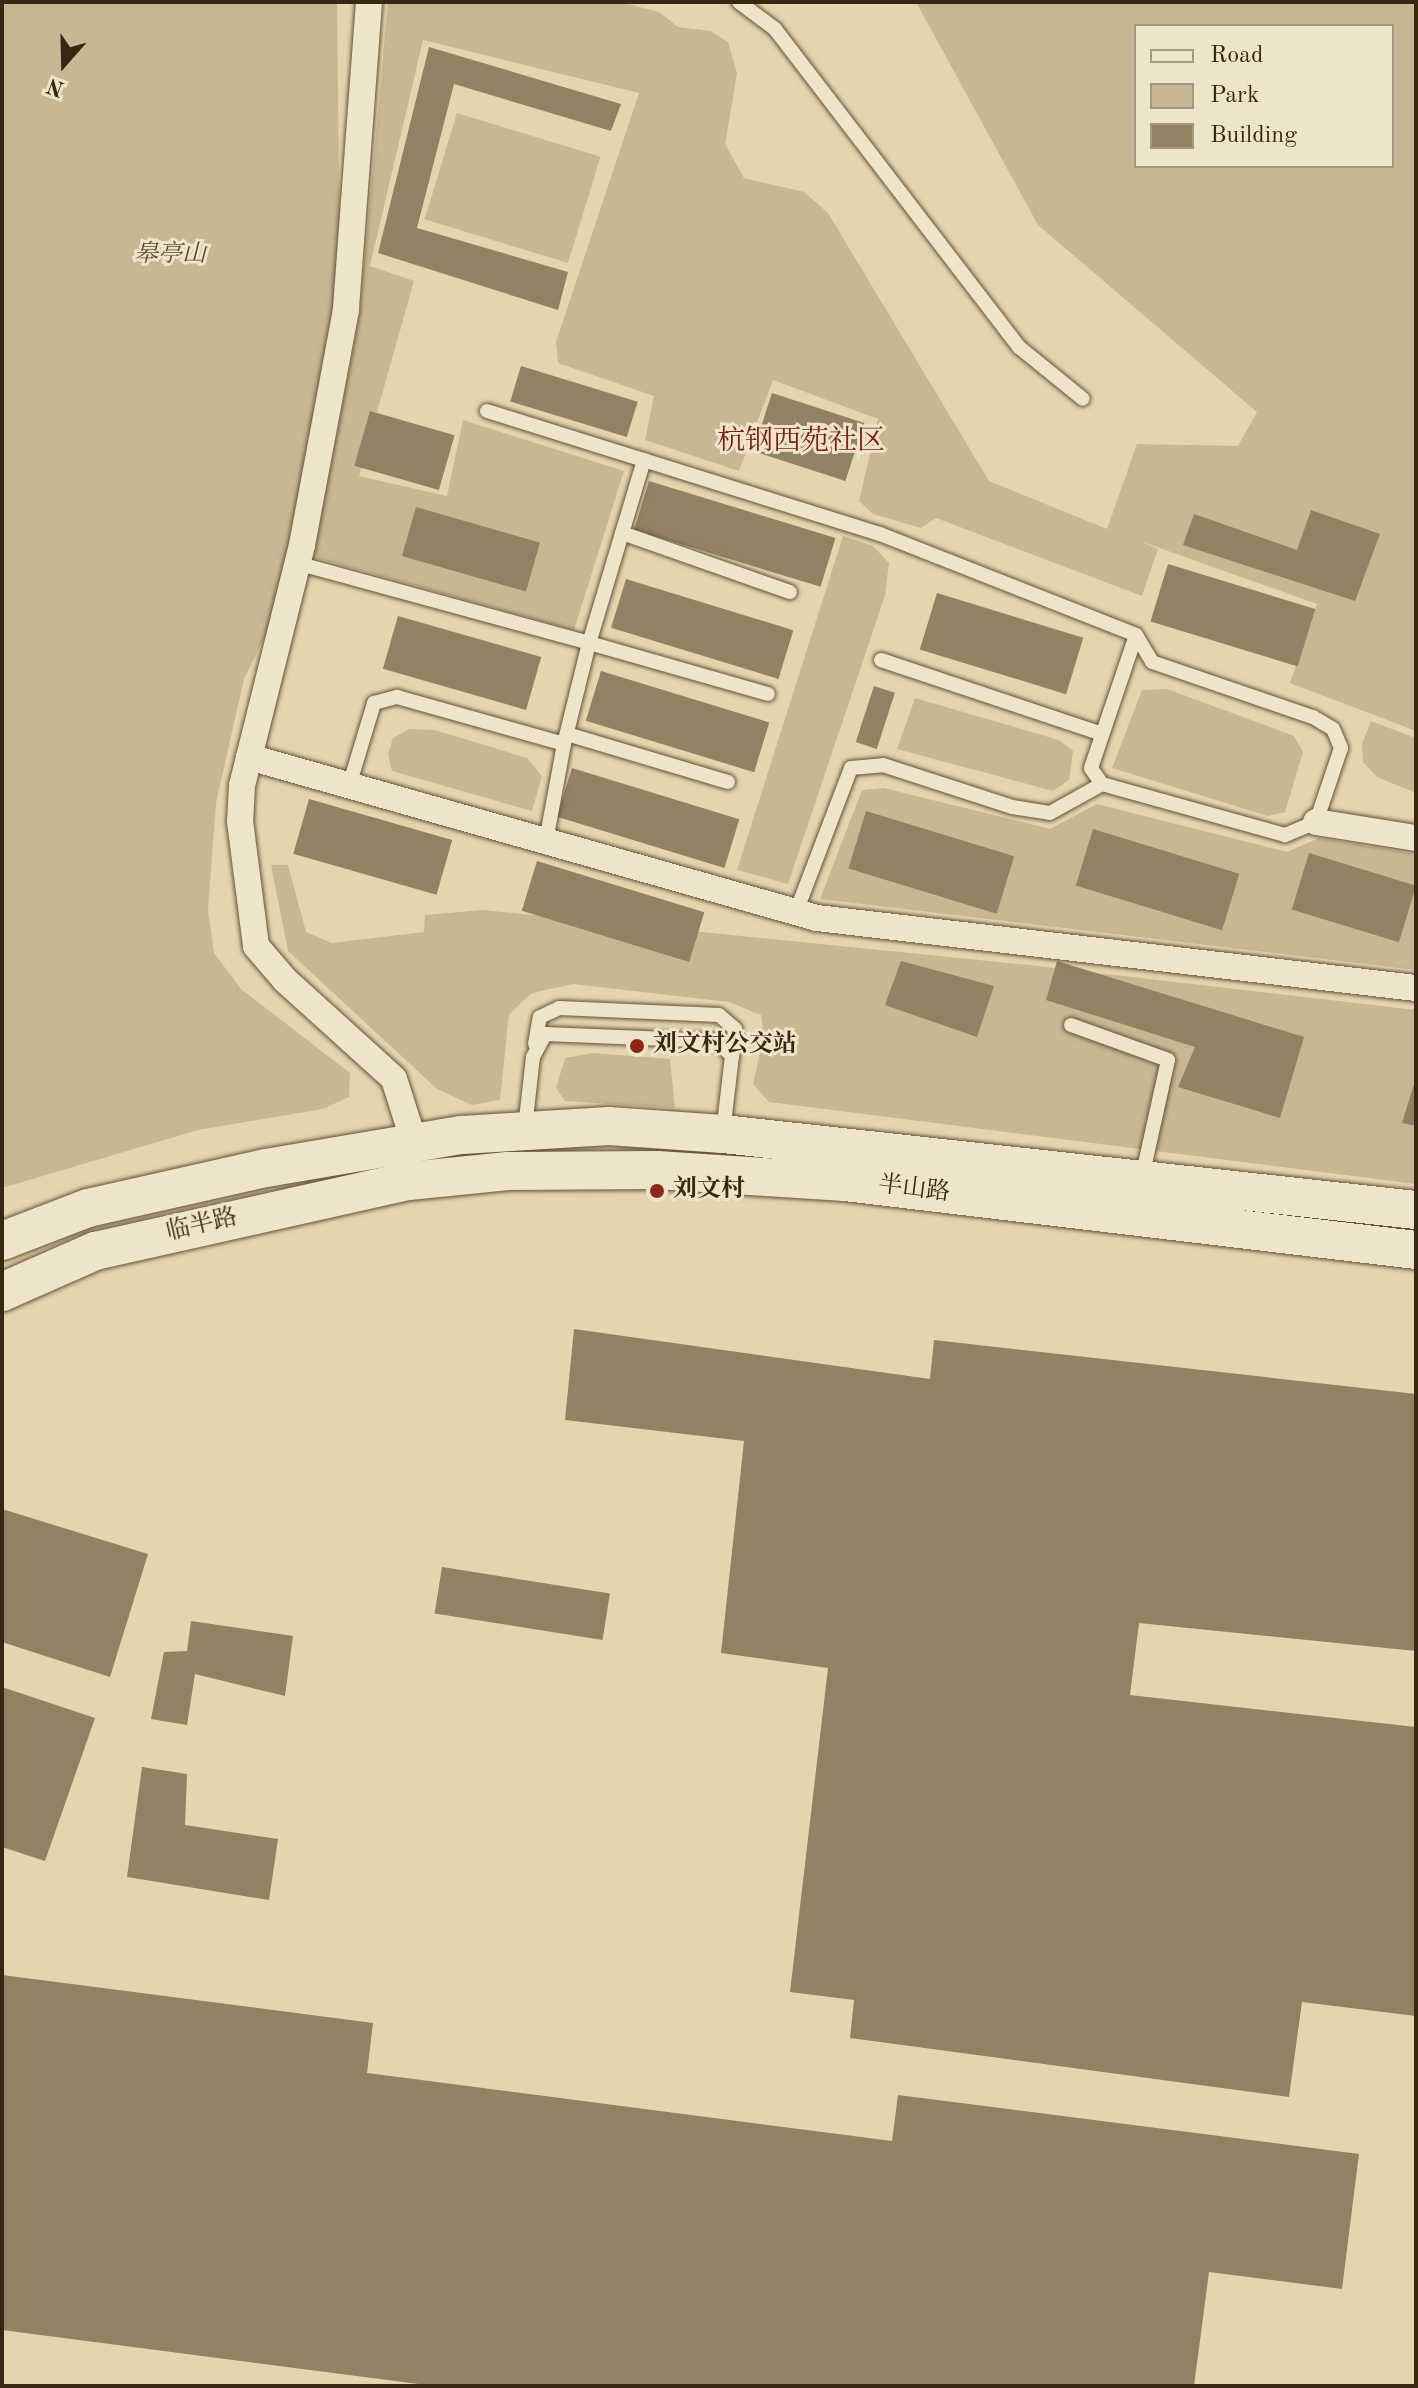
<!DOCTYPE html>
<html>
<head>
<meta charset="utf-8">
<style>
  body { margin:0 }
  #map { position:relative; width:1418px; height:2388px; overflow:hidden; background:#e5d5ae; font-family:"Old Standard TT","Noto Serif SC",serif }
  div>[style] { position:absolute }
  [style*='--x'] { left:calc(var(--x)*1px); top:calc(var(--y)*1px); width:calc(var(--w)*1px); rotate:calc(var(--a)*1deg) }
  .green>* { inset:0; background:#c8b793; transform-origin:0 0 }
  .building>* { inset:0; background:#928163; transform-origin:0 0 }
  .roads { filter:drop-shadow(0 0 2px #635239) drop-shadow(0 0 2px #635239) }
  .lane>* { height:14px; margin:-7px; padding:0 7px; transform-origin:7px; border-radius:7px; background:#eee4ca }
  .street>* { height:26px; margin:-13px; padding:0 13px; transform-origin:13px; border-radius:13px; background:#eee4ca }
  .secondary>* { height:38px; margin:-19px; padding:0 19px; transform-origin:19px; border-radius:19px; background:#eee4ca }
  .dots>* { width:22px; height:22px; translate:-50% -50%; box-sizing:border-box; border:4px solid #eee4ca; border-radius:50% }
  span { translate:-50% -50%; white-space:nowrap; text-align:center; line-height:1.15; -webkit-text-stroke:6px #eee4ca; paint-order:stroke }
  .park-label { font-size:24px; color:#5c4b32; font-style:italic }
  .poi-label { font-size:24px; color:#382712; font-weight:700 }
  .left { translate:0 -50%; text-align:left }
  .street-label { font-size:24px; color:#382712 }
  .quarter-label { font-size:28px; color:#7a1f14 }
  .frame { position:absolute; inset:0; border:4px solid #382712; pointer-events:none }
  .legend { position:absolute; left:1134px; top:24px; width:260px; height:144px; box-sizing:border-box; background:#eee4ca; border:2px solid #a59880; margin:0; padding:10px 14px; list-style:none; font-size:24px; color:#382712 }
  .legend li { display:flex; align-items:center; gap:16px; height:40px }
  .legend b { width:40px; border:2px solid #a59880 }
  .north { position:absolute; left:24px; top:24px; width:80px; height:80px; -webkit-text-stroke:6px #eee4ca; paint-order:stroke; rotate:200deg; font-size:22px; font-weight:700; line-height:32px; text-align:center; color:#382712 }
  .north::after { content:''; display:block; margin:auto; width:28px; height:36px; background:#382712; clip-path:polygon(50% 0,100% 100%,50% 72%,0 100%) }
</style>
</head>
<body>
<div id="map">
  <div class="green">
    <i style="clip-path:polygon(2px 2px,337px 2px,340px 263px,283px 600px,244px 679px,216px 803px,208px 909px,214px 953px,241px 989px,350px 1073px,349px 1097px,323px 1109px,198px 1130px,2px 1188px)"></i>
    <i style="clip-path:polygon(evenodd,388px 2px,620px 2px,659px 12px,678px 27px,711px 31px,728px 42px,737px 73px,725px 144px,744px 178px,804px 192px,828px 213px,989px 481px,1107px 529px,1137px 444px,1238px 446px,1257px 412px,1038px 225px,916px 2px,1416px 2px,1416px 731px,1290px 683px,1317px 604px,1137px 540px,1158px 549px,1142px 596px,936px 518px,921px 528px,873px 514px,859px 501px,878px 419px,773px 380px,739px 471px,645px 440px,654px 396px,558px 363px,556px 342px,639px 93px,423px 40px,370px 266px,414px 281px,359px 476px,447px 496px,463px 420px,624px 471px,574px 630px,313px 557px,360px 312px,388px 2px,1136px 26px,1392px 26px,1392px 166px,1136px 166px,1136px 26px)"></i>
    <i style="left:457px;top:113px;width:150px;height:111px;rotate:17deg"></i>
    <i style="clip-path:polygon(843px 536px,873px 546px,889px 563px,885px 595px,788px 884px,737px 870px)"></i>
    <i style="clip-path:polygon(1167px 689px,1294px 736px,1303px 752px,1285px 812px,1268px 816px,1112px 768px,1142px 690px)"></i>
    <i style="clip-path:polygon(915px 698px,1059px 740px,1073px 751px,1069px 780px,1053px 791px,897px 749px)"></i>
    <i style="clip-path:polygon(1371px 721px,1416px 738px,1416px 793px,1377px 777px,1363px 762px,1362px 744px)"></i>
    <i style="clip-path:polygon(409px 729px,435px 730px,527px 758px,542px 776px,532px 811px,392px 771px,388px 754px,393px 738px)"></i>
    <i style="clip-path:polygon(884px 788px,1050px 829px,1097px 804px,1287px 852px,1319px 838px,1416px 854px,1416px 970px,820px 899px,862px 790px)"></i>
    <i style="clip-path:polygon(271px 865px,288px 865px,306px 932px,332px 943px,424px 932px,425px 915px,483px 910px,1029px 965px,1416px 1010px,1416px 1184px,769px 1102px,753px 1084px,764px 1035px,761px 1015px,729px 1002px,573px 984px,532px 993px,509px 1014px,500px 1100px,472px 1105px,437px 1089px,288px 951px)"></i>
    <i style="clip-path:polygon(593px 1053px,670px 1059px,675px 1108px,565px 1101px,556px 1088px,565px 1058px)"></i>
  </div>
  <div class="building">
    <i style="clip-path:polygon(429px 47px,621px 104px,611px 131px,454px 84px,417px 228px,568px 272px,558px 310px,378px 253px)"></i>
    <i style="left:521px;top:366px;width:122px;height:37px;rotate:17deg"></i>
    <i style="left:772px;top:393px;width:97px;height:61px;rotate:18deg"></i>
    <i style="left:370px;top:411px;width:88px;height:57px;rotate:16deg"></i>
    <i style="left:649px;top:481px;width:195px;height:51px;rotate:17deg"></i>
    <i style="left:416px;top:507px;width:129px;height:51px;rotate:16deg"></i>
    <i style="clip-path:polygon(1311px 510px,1380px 534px,1355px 601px,1183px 545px,1194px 514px,1297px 550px)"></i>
    <i style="left:1168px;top:564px;width:154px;height:60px;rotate:17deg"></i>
    <i style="left:626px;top:579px;width:175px;height:51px;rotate:17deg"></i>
    <i style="left:937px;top:593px;width:153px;height:59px;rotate:17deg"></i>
    <i style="left:398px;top:616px;width:149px;height:55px;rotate:16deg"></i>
    <i style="left:601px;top:671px;width:176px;height:52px;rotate:17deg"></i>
    <i style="left:874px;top:686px;width:22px;height:59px;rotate:18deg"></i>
    <i style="left:572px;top:768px;width:175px;height:51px;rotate:17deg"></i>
    <i style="left:309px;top:799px;width:149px;height:57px;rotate:16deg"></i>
    <i style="left:866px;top:811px;width:155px;height:60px;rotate:17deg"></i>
    <i style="left:1093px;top:829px;width:153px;height:59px;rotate:17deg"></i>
    <i style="left:1309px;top:853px;width:112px;height:59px;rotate:17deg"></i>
    <i style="left:537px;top:861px;width:175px;height:52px;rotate:17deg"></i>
    <i style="clip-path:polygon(901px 961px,994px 986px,977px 1037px,885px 1005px)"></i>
    <i style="clip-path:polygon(1057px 961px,1304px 1037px,1280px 1118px,1178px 1087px,1195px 1047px,1046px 1000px)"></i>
    <i style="clip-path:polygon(1415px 1081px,1416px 1081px,1416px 1126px,1402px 1123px)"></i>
    <i style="clip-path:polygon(574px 1329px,930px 1379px,934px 1340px,1416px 1394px,1416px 1651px,1139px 1623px,1130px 1695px,1416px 1727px,1416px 2016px,1302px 2002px,1289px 2097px,850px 2038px,854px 2000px,790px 1992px,828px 1668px,721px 1653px,744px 1441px,565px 1420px)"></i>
    <i style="clip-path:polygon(2px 1509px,148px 1554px,110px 1677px,2px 1642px)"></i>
    <i style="left:442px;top:1567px;width:170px;height:47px;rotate:9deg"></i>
    <i style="clip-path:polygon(191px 1621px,293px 1636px,285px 1696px,195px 1674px,187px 1725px,151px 1719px,164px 1652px,187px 1651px)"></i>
    <i style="clip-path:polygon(2px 1687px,95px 1718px,45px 1861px,2px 1847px)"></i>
    <i style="clip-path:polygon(142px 1767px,187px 1774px,185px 1825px,278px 1839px,269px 1900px,127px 1877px)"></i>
    <i style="clip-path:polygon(2px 1975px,373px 2023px,367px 2073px,892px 2141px,898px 2095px,1359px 2154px,1342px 2289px,1209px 2272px,1194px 2386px,434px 2386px,2px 2330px)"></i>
  </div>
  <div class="roads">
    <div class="lane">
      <i style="--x:739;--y:2;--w:45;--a:36.9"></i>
      <i style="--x:775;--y:29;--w:401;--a:52.5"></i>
      <i style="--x:1019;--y:347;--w:82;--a:39.1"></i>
      <i style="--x:487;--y:411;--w:412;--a:17.4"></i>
      <i style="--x:880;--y:534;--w:275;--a:21.5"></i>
      <i style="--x:1136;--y:635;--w:31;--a:59"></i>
      <i style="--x:1152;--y:662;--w:170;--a:18.9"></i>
      <i style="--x:1313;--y:717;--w:23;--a:31"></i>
      <i style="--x:1333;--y:729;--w:21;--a:67"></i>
      <i style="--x:1341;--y:748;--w:78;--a:108.7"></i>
      <i style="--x:1316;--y:822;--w:34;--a:157"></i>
      <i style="--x:1285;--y:835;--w:190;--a:-164.4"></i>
      <i style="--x:1102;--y:784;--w:19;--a:-125"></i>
      <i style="--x:1091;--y:768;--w:140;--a:-71.3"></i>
      <i style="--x:644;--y:460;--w:191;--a:106.7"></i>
      <i style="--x:589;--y:643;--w:186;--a:15.9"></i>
      <i style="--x:622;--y:533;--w:178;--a:19.4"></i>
      <i style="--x:297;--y:563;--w:303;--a:15.3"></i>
      <i style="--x:589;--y:643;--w:104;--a:103.9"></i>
      <i style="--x:881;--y:660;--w:233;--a:18.5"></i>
      <i style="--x:567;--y:734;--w:168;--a:16.6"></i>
      <i style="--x:349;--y:786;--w:87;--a:-73.2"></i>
      <i style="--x:374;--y:703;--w:24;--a:-15"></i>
      <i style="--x:397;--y:697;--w:173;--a:15.7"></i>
      <i style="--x:564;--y:744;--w:99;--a:100.5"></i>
      <i style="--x:796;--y:912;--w:154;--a:-69.1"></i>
      <i style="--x:851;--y:768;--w:32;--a:-5"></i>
      <i style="--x:883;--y:765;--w:136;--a:18"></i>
      <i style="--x:1012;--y:807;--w:38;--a:9"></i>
      <i style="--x:1050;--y:813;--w:60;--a:-29.1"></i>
      <i style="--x:1071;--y:1025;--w:103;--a:19.8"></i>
      <i style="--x:1168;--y:1060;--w:120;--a:102.5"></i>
      <i style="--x:535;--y:1044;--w:27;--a:-80"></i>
      <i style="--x:540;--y:1017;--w:21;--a:-25"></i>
      <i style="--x:559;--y:1008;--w:160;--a:2.5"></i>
      <i style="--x:719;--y:1015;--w:21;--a:41"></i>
      <i style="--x:735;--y:1029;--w:27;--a:96"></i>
      <i style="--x:525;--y:1128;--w:71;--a:-83.6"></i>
      <i style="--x:533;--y:1057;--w:26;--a:-62"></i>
      <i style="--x:545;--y:1034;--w:172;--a:2.3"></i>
      <i style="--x:717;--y:1041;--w:21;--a:45"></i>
      <i style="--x:732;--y:1056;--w:78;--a:96.7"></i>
    </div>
    <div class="street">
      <i style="--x:369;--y:2;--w:309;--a:94.3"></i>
      <i style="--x:346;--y:310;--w:239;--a:100.6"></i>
      <i style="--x:302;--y:545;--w:247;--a:104"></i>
      <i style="--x:242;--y:785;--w:36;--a:93"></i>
      <i style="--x:240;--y:821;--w:126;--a:82.7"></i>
      <i style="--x:256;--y:946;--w:45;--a:49.5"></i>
      <i style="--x:285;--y:980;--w:147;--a:42.2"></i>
      <i style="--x:394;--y:1079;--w:49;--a:72.3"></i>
      <i style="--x:409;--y:1126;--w:33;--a:90"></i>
      <i style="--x:249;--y:757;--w:590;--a:15.83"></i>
      <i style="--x:817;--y:918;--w:603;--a:6.67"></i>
      <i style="--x:1316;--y:822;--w:101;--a:9.1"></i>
    </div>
    <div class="secondary">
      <i style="--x:2;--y:1241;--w:92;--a:-21"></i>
      <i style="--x:88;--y:1208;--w:182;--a:-12.7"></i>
      <i style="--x:266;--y:1168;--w:199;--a:-9.6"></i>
      <i style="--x:462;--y:1135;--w:147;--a:-3.5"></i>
      <i style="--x:609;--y:1126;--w:114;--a:4"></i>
      <i style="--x:723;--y:1134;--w:697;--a:6.26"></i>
      <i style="--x:2;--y:1292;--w:102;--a:-23.8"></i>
      <i style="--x:95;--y:1251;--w:322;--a:-12.6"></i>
      <i style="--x:409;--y:1181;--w:99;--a:-5.8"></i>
      <i style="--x:507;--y:1171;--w:150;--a:-0.4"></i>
      <i style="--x:657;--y:1170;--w:188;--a:3.7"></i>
      <i style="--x:845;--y:1182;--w:575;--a:6.79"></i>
    </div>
  </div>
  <div class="dots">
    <i style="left:637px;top:1046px;background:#8f2418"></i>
    <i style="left:657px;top:1191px;background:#8f2418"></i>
  </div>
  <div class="park-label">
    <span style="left:170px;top:256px">皋亭山</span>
  </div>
  <div class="poi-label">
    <span class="left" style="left:653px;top:1046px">刘文村公交站</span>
    <span class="left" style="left:673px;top:1191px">刘文村</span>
  </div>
  <div class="street-label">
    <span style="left:914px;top:1190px;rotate:7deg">半山路</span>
    <span style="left:202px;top:1226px;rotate:-13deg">临半路</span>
  </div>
  <div class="quarter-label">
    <span style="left:801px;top:442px">杭钢西苑社区</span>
  </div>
  <div class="frame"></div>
  <ul class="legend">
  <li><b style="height:10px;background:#eee4ca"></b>Road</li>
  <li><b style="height:22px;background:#c8b793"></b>Park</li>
  <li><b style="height:22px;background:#928163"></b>Building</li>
  </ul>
  <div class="north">N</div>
</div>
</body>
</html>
